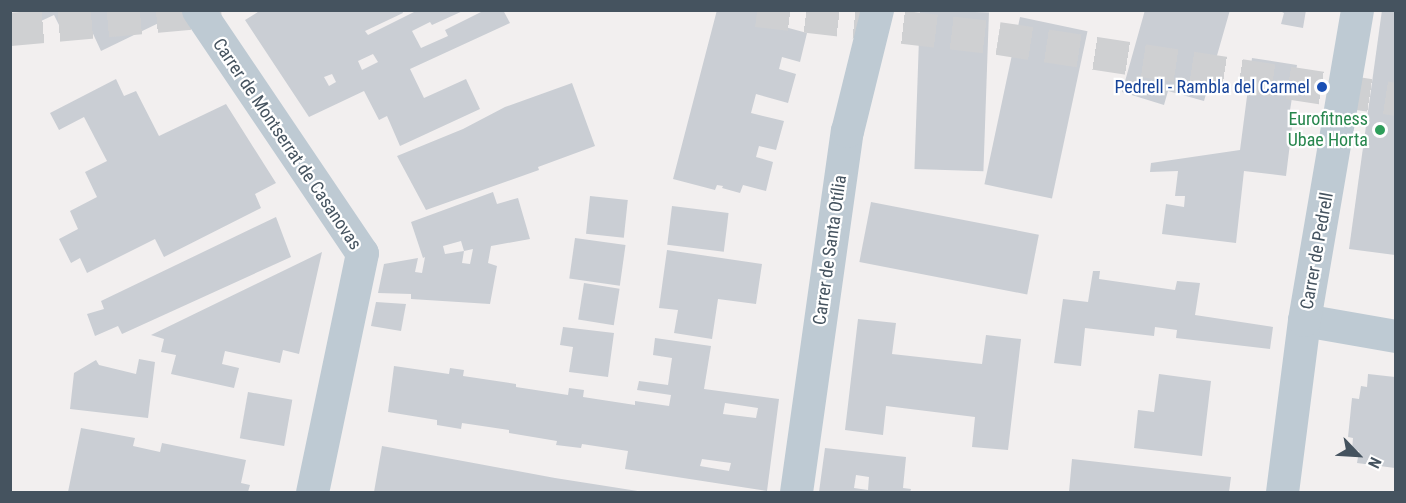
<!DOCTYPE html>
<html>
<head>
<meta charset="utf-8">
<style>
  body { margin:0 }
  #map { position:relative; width:1406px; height:503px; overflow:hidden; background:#f2efef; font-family:"Roboto Condensed",sans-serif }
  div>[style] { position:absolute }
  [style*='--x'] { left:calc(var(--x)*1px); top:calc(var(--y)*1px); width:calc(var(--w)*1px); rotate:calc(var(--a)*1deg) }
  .building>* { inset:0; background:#caced4; transform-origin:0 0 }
  .major-tunnel>* { height:33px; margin-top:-16.5px; transform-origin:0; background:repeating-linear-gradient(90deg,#cfd0d2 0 33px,transparent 0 49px) }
  .minor>* { height:33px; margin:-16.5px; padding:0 16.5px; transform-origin:16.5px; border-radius:16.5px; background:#becad3 }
  .dots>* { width:16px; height:16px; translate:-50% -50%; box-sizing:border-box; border:3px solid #fff; border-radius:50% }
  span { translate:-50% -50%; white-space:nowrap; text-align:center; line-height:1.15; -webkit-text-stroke:4.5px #fff; paint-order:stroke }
  .transit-label { font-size:18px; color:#164399 }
  .right { translate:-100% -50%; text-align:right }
  .leisure-label { font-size:18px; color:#27864d }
  .street-label { font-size:18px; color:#45535f }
  .frame { position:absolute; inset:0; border:12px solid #45535f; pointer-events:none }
  .north { position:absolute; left:1328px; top:425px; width:60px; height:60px; -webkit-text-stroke:4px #fff; paint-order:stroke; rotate:115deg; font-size:16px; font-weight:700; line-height:24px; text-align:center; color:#45535f }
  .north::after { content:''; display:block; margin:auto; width:21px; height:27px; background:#45535f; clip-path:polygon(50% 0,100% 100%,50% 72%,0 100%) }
</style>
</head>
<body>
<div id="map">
  <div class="building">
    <i style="clip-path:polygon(20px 10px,161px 10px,167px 19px,101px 51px,89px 25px,65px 37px,54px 15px,28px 27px)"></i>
    <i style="clip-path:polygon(evenodd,261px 10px,402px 10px,403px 13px,365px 31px,368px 35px,418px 10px,465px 10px,432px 25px,430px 22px,412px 31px,421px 48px,448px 36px,445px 30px,485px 10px,503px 10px,510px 23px,410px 69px,424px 98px,466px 79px,480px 109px,400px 146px,387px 116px,379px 120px,364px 91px,309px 117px,245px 20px,261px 10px,373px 54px,378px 62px,362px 70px,358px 61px,373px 54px,261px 10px,332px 74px,336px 82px,329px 86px,324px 77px,332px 74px)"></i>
    <i style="clip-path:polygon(717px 10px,763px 10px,762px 15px,787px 19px,785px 27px,807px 33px,800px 62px,782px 57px,779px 69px,796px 74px,788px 103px,756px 94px,751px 113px,784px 121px,776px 150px,759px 146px,756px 157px,773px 162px,766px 191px,743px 185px,740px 193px,722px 188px,723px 186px,717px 185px,715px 190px,673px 179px)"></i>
    <i style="left:920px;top:10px;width:69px;height:159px;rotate:2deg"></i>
    <i style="clip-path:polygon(1145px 10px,1230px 10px,1204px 101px,1168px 91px,1164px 105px,1122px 92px)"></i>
    <i style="clip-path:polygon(1278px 10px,1306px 10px,1303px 28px,1281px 24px,1284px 13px)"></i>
    <i style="clip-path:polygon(1382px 10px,1395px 10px,1395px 255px,1349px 249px)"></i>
    <i style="left:1020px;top:17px;width:69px;height:171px;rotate:12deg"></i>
    <i style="clip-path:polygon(1252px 58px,1297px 65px,1289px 117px,1293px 119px,1286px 176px,1244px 171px,1236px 243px,1162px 234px,1166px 204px,1184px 207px,1185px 196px,1175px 196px,1178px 171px,1150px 172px,1151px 163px,1240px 150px)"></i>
    <i style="clip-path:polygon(116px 79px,124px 96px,136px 91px,159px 136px,226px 104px,276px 183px,255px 194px,261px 208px,164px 257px,155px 239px,87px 273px,80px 258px,71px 263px,59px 239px,78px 229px,70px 211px,97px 197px,85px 172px,107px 161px,84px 117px,59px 130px,50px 113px)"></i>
    <i style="clip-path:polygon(572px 83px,595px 146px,538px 167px,539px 170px,426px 210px,397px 156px,463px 129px,505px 107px)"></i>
    <i style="clip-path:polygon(evenodd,493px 192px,497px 204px,518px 198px,530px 239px,491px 246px,488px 263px,497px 266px,490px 304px,411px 299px,411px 294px,378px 293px,384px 264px,418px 258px,415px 272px,422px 273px,425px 257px,423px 258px,411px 222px,493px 192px,461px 241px,464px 251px,473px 249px,470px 264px,462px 263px,464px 251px,445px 254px,443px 246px,461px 241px)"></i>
    <i style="left:590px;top:196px;width:38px;height:38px;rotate:6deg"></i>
    <i style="left:871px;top:202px;width:171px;height:61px;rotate:11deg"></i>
    <i style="left:672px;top:206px;width:57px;height:39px;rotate:7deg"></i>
    <i style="clip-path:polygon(276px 217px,291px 257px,122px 334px,118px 326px,95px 336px,87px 314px,104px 309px,101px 301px)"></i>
    <i style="left:575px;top:238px;width:51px;height:41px;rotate:8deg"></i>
    <i style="clip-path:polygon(667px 250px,762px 264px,756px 304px,718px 299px,712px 339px,674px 333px,678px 310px,659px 308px)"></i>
    <i style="clip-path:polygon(322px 252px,299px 354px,283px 350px,280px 363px,225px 351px,222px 364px,239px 368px,234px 388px,171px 374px,176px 355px,161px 352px,164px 339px,151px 335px)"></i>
    <i style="clip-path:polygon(1093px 271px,1100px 271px,1099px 279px,1175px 290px,1177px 281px,1200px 283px,1195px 315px,1273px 327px,1270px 349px,1176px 338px,1177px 330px,1155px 327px,1154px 336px,1085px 328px,1081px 366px,1054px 363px,1063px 299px,1088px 302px)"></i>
    <i style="left:584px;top:283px;width:36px;height:37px;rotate:9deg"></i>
    <i style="clip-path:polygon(376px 302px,406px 304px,401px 331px,371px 326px)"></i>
    <i style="clip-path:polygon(858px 319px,896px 323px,892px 354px,982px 364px,986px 335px,1021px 339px,1008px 450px,972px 447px,975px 417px,886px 406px,883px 435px,845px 430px)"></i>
    <i style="clip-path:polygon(563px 327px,614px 333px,608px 377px,569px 372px,573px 347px,560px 345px)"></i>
    <i style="clip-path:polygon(evenodd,655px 338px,711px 346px,704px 389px,779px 399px,767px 491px,625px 469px,628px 451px,582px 444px,581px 448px,556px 445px,557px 441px,509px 433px,509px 430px,462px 423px,461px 429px,437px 425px,437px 420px,388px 412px,394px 366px,449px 374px,450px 368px,464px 370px,463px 376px,516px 384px,516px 387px,568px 395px,569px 388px,584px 390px,583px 397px,635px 405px,635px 401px,669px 406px,671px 395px,637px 390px,639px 381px,668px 385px,672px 358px,653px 355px,655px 338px,725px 403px,758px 408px,756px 418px,723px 414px,725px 403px,655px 338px,702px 459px,731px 463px,729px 471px,700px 466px,702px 459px)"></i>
    <i style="clip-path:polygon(139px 359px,155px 362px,148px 418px,70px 409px,74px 373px,96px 360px,99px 365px,136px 374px)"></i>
    <i style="clip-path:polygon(1159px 374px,1211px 381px,1202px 456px,1134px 448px,1138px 410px,1154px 412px)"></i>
    <i style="clip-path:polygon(1368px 374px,1395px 377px,1395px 468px,1357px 463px,1359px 451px,1352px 450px,1353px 438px,1348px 437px,1352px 398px,1359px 399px,1361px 386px,1367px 387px)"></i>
    <i style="left:248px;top:392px;width:45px;height:47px;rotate:10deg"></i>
    <i style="clip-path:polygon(81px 428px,135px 438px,133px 446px,160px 452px,162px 443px,246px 460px,241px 483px,250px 485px,248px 492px,68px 492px)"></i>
    <i style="clip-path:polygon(382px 446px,555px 478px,644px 492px,374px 492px)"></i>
    <i style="clip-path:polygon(evenodd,825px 448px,906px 457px,903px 488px,911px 489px,910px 492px,819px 492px,825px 448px,856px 475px,869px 477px,868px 490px,854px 488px,856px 475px)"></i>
    <i style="clip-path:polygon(1072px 459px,1231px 477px,1229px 492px,1069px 492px)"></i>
  </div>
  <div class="major-tunnel">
    <i style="--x:757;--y:10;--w:243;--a:6.6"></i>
    <i style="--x:998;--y:38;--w:403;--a:8.7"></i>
    <i style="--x:10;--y:29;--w:212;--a:-5.1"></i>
  </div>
  <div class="minor">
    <i style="--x:198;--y:10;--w:293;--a:56"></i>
    <i style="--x:362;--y:253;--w:244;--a:101.8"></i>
    <i style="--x:1304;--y:320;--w:93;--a:9.9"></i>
    <i style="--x:796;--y:492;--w:365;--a:-82"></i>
    <i style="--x:847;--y:131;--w:125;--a:-76.1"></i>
    <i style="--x:1282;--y:492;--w:173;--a:-82.7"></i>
    <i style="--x:1304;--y:320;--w:314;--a:-80.3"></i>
  </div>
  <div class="dots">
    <i style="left:1322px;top:87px;background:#1a4fb4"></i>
    <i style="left:1380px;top:130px;background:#2e9e5b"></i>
  </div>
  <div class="transit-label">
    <span class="right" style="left:1310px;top:87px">Pedrell - Rambla del Carmel</span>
  </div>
  <div class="leisure-label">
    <span class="right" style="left:1368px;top:130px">Eurofitness<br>Ubae Horta</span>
  </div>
  <div class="street-label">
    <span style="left:287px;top:144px;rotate:56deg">Carrer de Montserrat de Casanovas</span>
    <span style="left:830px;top:250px;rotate:-82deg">Carrer de Santa Otília</span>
    <span style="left:1317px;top:251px;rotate:-80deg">Carrer de Pedrell</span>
  </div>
  <div class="frame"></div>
  <div class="north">N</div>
</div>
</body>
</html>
